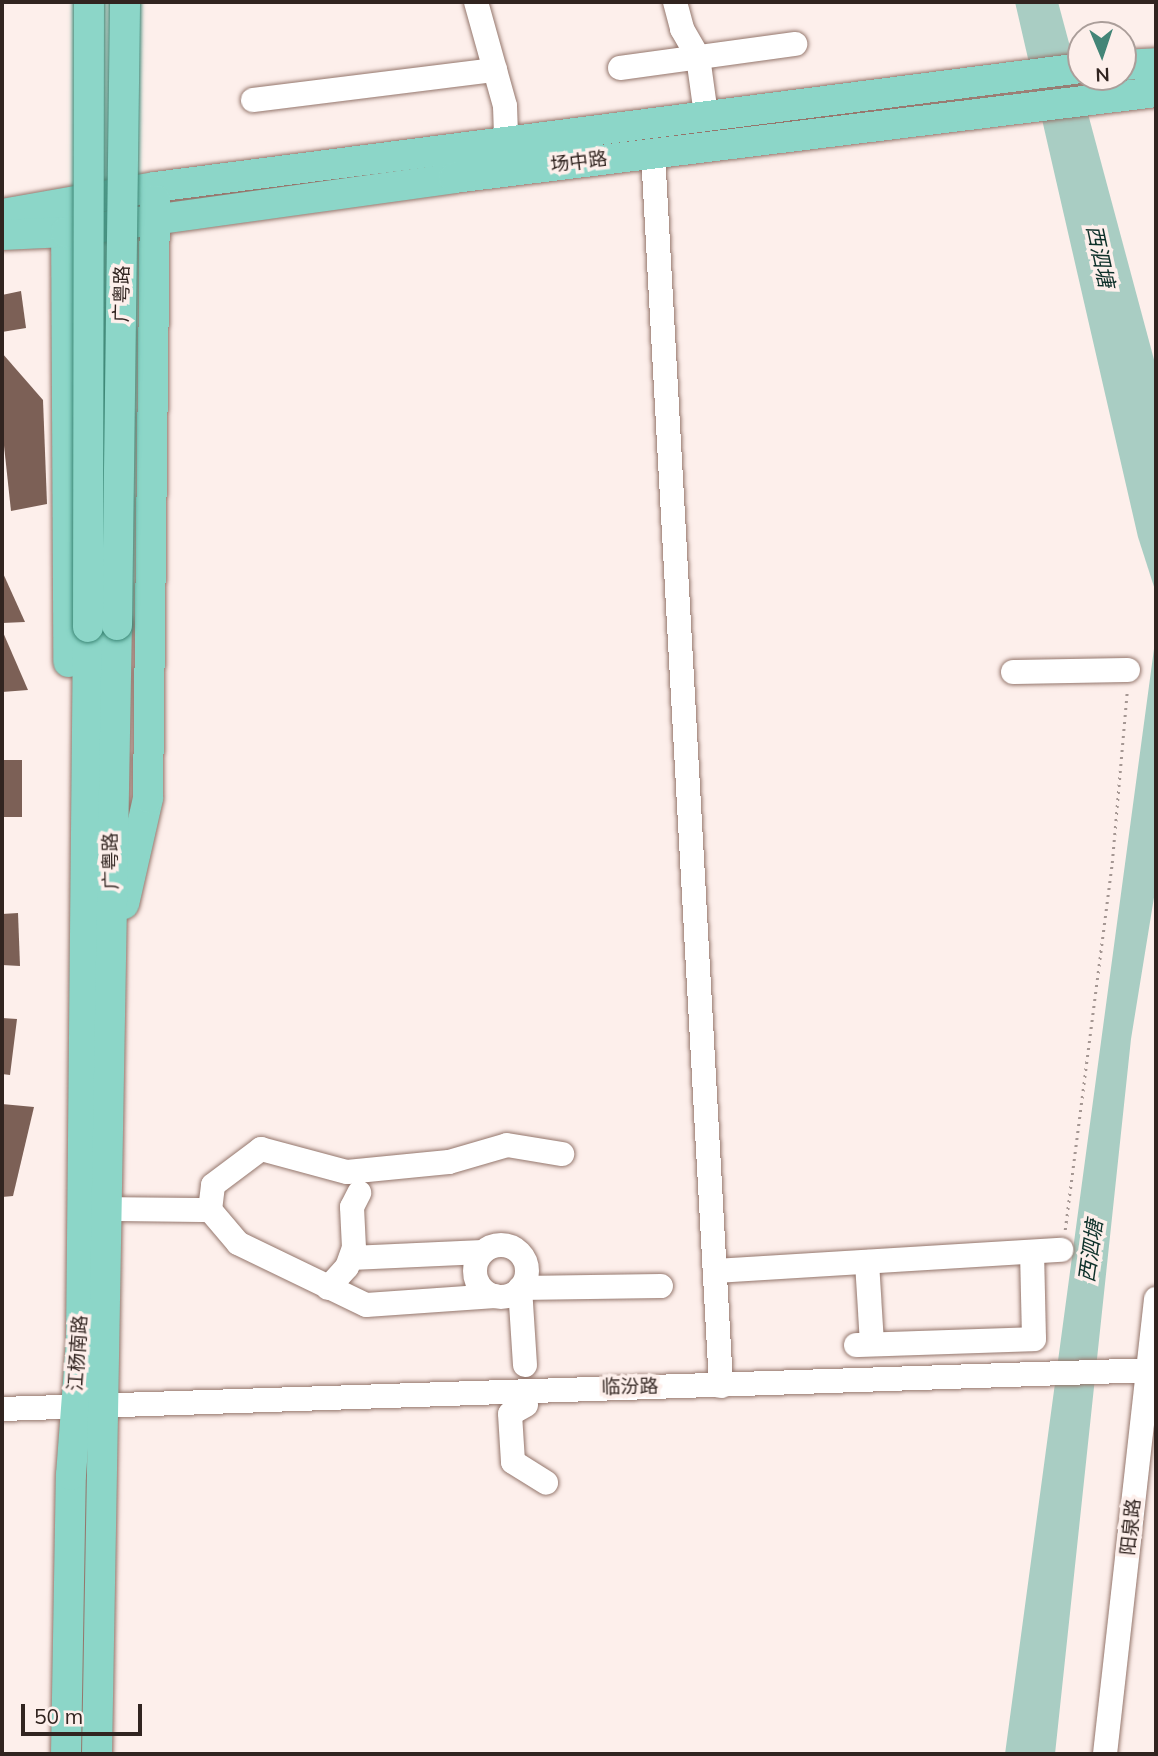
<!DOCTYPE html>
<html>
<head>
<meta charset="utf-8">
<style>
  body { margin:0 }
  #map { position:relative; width:1158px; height:1756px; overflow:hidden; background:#fdefeb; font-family:Mulish,"Noto Sans SC",sans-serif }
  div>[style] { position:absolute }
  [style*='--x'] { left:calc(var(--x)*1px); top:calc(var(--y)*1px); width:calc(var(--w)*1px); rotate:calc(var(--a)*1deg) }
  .water>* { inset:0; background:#a9cdc3 }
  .building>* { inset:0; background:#7c6056; transform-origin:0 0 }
  .path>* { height:2.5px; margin-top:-1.25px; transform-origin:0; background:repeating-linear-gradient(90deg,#a59793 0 2px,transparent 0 7px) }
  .roads { filter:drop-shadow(0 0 2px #94766c) drop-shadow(0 0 2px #94766c) }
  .minor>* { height:24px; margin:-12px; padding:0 12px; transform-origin:12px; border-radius:12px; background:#fff }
  .minor>.ring { margin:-12px; padding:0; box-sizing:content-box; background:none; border:24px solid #fff; border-radius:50% }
  .major>* { height:30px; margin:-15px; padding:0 15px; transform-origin:15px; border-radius:15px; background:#8cd6c8 }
  .bridges { filter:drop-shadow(0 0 2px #3b8675) drop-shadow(0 0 2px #3b8675) }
  .major-bridge>* { height:30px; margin:-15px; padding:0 15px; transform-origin:15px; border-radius:15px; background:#8cd6c8 }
  span { translate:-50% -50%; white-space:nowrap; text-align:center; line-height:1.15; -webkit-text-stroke:7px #fdefeb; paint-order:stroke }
  .street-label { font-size:19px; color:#312420 }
  .water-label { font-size:21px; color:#0e312a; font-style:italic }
  .frame { position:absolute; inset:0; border:4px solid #312420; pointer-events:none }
  .north { position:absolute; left:1067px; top:21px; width:70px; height:70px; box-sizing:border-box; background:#fdefeb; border:2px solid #ab9e9a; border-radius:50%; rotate:178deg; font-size:19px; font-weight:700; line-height:28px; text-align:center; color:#312420 }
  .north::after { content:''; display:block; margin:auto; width:24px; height:32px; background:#438577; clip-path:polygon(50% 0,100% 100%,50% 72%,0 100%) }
  .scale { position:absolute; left:21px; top:1704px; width:121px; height:32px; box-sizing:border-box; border:4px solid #312420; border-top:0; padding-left:9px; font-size:21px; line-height:24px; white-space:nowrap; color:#312420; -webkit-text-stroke:5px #fdefeb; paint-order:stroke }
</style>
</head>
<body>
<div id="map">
  <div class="water">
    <i style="clip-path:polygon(1015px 2px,1058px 2px,1156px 367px,1156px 593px,1138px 537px)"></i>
    <i style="clip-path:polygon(1156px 634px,1156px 885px,1131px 1039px,1055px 1754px,1005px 1754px)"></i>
  </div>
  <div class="building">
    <i style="clip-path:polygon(21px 291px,26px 328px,2px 332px,2px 295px)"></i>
    <i style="clip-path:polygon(2px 353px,43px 400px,47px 504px,11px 511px,2px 427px)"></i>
    <i style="clip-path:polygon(2px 571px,25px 622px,2px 623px)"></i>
    <i style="clip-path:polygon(2px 630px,28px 690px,2px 692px)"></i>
    <i style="left:2px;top:760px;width:20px;height:57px"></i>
    <i style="clip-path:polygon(18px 913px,20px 966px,2px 965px,2px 914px)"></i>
    <i style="clip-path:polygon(2px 1018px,17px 1019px,10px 1075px,2px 1074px)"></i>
    <i style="clip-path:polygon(2px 1104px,34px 1107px,13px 1196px,2px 1197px)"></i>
  </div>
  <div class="path">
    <i style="--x:1065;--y:1230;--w:370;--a:-82.7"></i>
    <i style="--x:1112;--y:863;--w:173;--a:-85"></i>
  </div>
  <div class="roads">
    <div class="minor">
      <i style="--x:476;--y:2;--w:108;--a:74.4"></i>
      <i style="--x:505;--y:106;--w:35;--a:88"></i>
      <i style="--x:675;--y:2;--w:28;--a:75"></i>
      <i style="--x:682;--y:29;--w:32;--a:60"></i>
      <i style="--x:698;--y:57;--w:59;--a:82.1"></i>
      <i style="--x:620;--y:68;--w:177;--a:-7.8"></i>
      <i style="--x:253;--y:100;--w:244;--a:-7.1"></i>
      <i style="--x:653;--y:153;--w:1235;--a:86.84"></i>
      <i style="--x:1013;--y:672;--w:115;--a:-1"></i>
      <i style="--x:108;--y:1209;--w:102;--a:0.6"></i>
      <i class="ring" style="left:475px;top:1245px;width:28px;height:28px"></i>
      <i style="--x:351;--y:1258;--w:132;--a:-2.6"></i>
      <i style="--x:867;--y:1262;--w:81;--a:86.5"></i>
      <i style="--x:715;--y:1271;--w:347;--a:-3.5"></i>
      <i style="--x:328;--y:1288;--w:28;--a:-48"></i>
      <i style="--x:347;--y:1267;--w:20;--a:-70"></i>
      <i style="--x:354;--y:1248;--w:41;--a:-92.8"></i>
      <i style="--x:352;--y:1207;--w:16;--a:-63"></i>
      <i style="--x:495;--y:1296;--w:129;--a:176"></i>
      <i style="--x:366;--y:1305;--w:142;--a:-154.2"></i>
      <i style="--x:238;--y:1243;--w:43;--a:-130.3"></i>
      <i style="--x:210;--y:1210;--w:25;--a:-83"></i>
      <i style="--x:213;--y:1185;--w:60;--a:-36.9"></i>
      <i style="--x:261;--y:1149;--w:89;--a:15"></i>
      <i style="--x:347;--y:1172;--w:102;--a:-5.6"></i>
      <i style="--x:449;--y:1162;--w:60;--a:-16.3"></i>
      <i style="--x:507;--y:1145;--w:56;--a:9.3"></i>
      <i style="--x:856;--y:1345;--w:178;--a:-1.9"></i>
      <i style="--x:1034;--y:1339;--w:87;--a:-91.3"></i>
      <i style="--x:525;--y:1365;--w:77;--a:-93.7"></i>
      <i style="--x:520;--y:1288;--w:141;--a:-0.8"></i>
      <i style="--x:526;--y:1405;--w:18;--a:151"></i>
      <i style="--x:510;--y:1414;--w:48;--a:86.4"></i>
      <i style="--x:513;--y:1462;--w:39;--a:32"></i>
      <i style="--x:2;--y:1409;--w:1155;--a:-1.94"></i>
      <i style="--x:1105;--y:1754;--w:458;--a:-83.6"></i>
    </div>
    <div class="major">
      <i style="--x:1123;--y:65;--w:33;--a:-3"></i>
      <i style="--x:66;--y:211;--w:451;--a:89.7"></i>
      <i style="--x:2;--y:214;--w:155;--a:-10"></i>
      <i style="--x:155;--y:187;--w:934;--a:-7.32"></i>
      <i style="--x:2;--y:235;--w:64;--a:-2.7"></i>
      <i style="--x:66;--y:232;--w:392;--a:-7.9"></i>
      <i style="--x:454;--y:178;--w:707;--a:-6.98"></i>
      <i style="--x:124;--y:904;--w:109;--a:-77.2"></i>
      <i style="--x:148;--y:798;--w:598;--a:-89.33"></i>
      <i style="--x:66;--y:1754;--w:279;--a:-89"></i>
      <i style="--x:71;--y:1475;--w:132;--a:-85.7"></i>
      <i style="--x:81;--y:1343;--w:716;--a:-89.44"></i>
      <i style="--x:97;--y:1754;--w:1129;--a:-88.99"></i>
    </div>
  </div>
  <div class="bridges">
    <div class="major-bridge">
      <i style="--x:117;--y:625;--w:623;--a:-89.26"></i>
      <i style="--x:88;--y:627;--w:625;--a:-89.91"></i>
    </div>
  </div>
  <div class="street-label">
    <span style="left:579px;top:162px;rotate:-7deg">场中路</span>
    <span style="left:122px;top:294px;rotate:-89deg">广粤路</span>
    <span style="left:111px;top:861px;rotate:-91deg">广粤路</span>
    <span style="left:78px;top:1353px;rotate:-86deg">江杨南路</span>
    <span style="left:630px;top:1387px;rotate:-1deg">临汾路</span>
    <span style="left:1131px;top:1527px;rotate:-84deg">阳泉路</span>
  </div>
  <div class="water-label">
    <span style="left:1101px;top:256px;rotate:78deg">西泗塘</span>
    <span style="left:1090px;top:1251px;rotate:-82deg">西泗塘</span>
  </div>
  <div class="frame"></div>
  <div class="north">N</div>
  <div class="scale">50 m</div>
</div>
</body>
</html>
